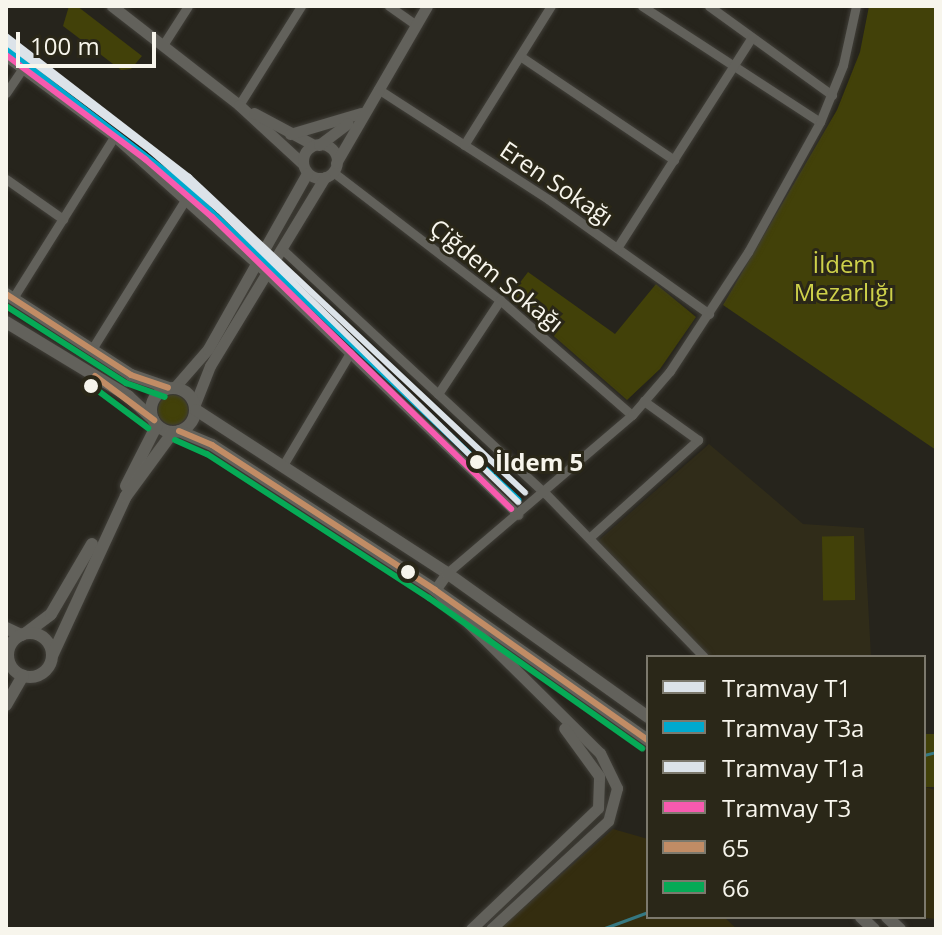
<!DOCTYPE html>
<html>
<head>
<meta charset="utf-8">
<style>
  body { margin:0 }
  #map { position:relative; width:942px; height:935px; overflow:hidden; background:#26241c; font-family:"Open Sans",sans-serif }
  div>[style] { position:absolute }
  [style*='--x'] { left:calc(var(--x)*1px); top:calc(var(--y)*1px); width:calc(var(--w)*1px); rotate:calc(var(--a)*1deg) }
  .built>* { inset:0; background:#302c19 }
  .green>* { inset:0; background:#424109; transform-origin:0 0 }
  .round { border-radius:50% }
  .sand>* { inset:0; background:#342d0f }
  .stream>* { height:3px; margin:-1.5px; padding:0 1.5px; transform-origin:1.5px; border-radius:1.5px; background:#357882 }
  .roads { filter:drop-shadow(0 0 2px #413f39) drop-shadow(0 0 2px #413f39) }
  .minor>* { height:9px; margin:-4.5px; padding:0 4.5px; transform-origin:4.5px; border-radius:4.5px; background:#62615b }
  .tertiary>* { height:11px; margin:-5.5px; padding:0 5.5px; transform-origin:5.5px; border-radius:5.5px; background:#62615b }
  .tertiary>.ring { margin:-5.5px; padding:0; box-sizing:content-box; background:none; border:11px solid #62615b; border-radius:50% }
  .secondary>* { height:12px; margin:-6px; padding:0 6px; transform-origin:6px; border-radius:6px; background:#62615b }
  .secondary>.ring { margin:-6px; padding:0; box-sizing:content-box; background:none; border:12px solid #62615b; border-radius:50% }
  .bus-1>* { height:6px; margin:-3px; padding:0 3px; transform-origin:3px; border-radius:3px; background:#c18c65 }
  .bus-2>* { height:6px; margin:-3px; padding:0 3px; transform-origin:3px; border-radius:3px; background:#06aa56 }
  .tram-1>* { height:6px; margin:-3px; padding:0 3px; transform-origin:3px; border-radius:3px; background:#dce3e9 }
  .tram-2>* { height:6px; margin:-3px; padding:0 3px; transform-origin:3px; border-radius:3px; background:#00a9ce }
  .tram-3>* { height:6px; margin:-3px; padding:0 3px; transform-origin:3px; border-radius:3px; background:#dce3e9 }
  .tram-4>* { height:6px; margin:-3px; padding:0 3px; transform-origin:3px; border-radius:3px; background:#f75aaf }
  .dots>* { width:22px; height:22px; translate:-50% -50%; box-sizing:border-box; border:4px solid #2a2718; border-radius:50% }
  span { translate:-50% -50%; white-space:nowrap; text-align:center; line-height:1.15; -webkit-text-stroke:6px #2a2718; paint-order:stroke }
  .street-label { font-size:24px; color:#f7f5ec }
  .park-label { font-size:24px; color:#ced14a }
  .stop-label { font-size:24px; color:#f7f5ec; font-weight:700 }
  .left { translate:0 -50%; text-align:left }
  .frame { position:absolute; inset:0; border:8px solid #f7f5ec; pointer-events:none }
  .legend { position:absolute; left:646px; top:655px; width:280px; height:264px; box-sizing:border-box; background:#2a2718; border:2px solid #7c796d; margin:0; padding:10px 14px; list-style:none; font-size:24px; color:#f7f5ec }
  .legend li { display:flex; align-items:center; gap:16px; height:40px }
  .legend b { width:40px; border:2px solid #7c796d }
  .scale { position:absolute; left:16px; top:32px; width:140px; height:36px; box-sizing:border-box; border:4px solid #f7f5ec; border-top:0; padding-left:10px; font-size:24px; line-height:28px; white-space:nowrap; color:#f7f5ec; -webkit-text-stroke:6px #2a2718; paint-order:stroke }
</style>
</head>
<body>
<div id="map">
  <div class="built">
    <i style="clip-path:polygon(709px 444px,803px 524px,864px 528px,871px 657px,709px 657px,598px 541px)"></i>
  </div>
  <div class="green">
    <i style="clip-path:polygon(69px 6px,77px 6px,142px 56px,131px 69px,121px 70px,63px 26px)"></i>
    <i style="clip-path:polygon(869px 6px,936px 6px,936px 450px,723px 305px,837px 110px,860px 52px)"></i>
    <i style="clip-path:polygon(528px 272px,615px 334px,656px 284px,696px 317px,660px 369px,627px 400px,509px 297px)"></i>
    <i class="round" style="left:158px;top:395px;width:30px;height:30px"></i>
    <i style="left:854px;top:536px;width:64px;height:32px;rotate:89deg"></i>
    <i style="left:924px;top:734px;width:12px;height:53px"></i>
  </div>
  <div class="sand">
    <i style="clip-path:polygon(924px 787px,936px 790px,936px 919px,916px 917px,924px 917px)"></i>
    <i style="clip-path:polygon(613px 829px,648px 839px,648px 917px,724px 917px,737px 929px,499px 929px)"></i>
  </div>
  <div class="stream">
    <i style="--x:924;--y:755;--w:12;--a:-14"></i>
    <i style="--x:602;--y:929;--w:49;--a:-20.3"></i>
  </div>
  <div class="roads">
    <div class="minor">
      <i style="--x:389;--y:6;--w:33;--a:35"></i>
      <i style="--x:642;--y:6;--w:212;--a:33.1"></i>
      <i style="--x:709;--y:6;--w:152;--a:35.9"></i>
      <i style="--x:163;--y:45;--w:46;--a:-57.3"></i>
      <i style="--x:520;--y:56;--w:186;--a:34"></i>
      <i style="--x:6;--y:57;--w:134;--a:36.5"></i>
      <i style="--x:114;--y:137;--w:205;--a:41.8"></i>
      <i style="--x:267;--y:274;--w:348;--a:43.8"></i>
      <i style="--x:378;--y:89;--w:202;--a:32.9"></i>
      <i style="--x:548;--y:199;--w:198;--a:35.5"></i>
      <i style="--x:6;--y:93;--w:29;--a:-56"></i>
      <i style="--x:239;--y:105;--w:117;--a:-57.9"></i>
      <i style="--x:464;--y:145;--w:164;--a:-58"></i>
      <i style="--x:333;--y:172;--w:210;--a:37.5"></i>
      <i style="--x:500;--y:300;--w:175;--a:41.1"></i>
      <i style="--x:6;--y:179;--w:70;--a:35.1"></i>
      <i style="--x:617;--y:248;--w:250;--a:-57.4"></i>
      <i style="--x:282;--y:249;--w:359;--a:42.9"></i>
      <i style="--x:545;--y:493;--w:228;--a:45.9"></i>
      <i style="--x:13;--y:298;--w:190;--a:-57.9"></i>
      <i style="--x:92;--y:349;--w:176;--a:-58"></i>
      <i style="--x:438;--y:394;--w:113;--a:-56.6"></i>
      <i style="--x:282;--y:467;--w:133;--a:-59.2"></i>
      <i style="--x:589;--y:538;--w:147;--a:-42"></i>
      <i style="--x:698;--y:440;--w:67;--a:-144.2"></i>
      <i style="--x:447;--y:573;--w:243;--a:-40.5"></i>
      <i style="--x:632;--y:415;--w:58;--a:-49.2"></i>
      <i style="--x:670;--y:371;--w:142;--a:-56.8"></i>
      <i style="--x:748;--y:252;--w:149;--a:-61"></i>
      <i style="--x:820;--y:122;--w:61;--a:-68"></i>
      <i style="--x:843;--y:65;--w:60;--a:-77.6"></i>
    </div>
    <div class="tertiary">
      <i style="--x:112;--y:6;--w:161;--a:37.9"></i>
      <i style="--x:239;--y:105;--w:87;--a:42.7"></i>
      <i style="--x:254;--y:113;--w:68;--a:28.1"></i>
      <i style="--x:290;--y:134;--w:74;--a:-16.5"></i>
      <i class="ring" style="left:303px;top:144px;width:23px;height:23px"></i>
      <i style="--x:319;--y:145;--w:36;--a:-37"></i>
      <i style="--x:336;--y:163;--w:181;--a:-59.9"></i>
      <i style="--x:174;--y:388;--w:52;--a:-48.9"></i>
      <i style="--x:208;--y:349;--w:202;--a:-60.6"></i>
      <i style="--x:195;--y:404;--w:41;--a:-68.5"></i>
      <i style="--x:210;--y:366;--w:221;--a:-58.7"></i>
      <i style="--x:447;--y:573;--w:21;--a:125"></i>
      <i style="--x:435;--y:590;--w:232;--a:44.7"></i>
      <i style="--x:600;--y:753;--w:39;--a:64"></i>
      <i style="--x:617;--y:788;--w:34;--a:105"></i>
      <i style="--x:608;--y:821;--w:159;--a:137.3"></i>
      <i style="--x:471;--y:929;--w:175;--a:-43.6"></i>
      <i style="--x:598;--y:808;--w:32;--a:-88"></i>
      <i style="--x:599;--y:776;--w:59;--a:-126.1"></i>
    </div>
    <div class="secondary">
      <i style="--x:6;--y:294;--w:149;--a:32.9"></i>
      <i style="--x:131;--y:375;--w:39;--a:19"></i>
      <i style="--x:6;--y:322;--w:143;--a:31.2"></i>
      <i style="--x:128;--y:396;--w:35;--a:43"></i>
      <i class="ring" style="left:151px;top:388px;width:32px;height:32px"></i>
      <i style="--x:196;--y:410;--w:299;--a:33"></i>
      <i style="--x:447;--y:573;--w:247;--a:35.6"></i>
      <i style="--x:179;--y:431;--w:36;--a:23"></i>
      <i style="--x:212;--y:445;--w:266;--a:33"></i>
      <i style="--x:435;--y:590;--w:261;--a:35.2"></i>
      <i style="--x:126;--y:486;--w:68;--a:-63.1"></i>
      <i style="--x:6;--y:628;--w:17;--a:25"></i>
      <i style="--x:26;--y:633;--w:31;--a:-37"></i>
      <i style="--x:51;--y:614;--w:81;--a:-59.6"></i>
      <i class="ring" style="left:8px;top:633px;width:32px;height:32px"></i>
      <i style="--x:52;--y:656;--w:176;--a:-65.2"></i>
      <i style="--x:126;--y:496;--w:79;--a:-53.7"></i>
      <i style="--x:6;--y:705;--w:34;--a:-60"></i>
      <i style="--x:861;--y:917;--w:18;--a:43"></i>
      <i style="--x:887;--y:917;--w:18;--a:43"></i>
    </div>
  </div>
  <div class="bus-1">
    <i style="--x:6;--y:294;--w:149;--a:32.9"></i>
    <i style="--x:131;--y:375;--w:39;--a:19"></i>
    <i style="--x:95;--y:376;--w:74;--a:36.7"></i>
    <i style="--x:179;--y:431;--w:36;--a:23"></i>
    <i style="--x:212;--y:445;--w:266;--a:33"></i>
    <i style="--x:435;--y:590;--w:261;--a:35.2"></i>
  </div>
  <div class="bus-2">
    <i style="--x:6;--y:306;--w:143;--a:32.7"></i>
    <i style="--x:126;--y:383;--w:41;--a:19.7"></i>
    <i style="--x:89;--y:384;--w:74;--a:36.7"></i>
    <i style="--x:175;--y:440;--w:35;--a:24"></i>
    <i style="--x:207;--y:454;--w:265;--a:33"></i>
    <i style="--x:429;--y:598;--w:261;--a:35.2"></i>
  </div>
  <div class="tram-1">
    <i style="--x:6;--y:36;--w:231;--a:37.6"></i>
    <i style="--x:189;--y:177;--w:461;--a:43.2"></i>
  </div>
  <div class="tram-2">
    <i style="--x:6;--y:49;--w:223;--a:37.5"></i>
    <i style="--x:183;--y:185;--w:460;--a:43.2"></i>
  </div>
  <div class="tram-3">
    <i style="--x:6;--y:42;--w:181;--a:36.9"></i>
    <i style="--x:151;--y:151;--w:90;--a:40.9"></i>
    <i style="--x:219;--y:210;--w:418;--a:44.3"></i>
  </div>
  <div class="tram-4">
    <i style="--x:6;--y:55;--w:174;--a:36.8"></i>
    <i style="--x:145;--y:159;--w:89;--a:40.9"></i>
    <i style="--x:212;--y:217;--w:418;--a:44.3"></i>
  </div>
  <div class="dots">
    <i style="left:91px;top:386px;background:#f7f5ec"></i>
    <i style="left:477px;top:462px;background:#f7f5ec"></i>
    <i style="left:408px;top:572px;background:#f7f5ec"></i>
  </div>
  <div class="street-label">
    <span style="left:557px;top:183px;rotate:34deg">Eren Sokağı</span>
    <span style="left:497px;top:275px;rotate:39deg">Çiğdem Sokağı</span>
  </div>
  <div class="park-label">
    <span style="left:844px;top:278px">İldem<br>Mezarlığı</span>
  </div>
  <div class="stop-label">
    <span class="left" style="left:495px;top:462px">İldem 5</span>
  </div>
  <div class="frame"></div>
  <ul class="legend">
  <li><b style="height:10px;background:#dce3e9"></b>Tramvay T1</li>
  <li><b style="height:10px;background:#00a9ce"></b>Tramvay T3a</li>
  <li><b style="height:10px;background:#dce3e9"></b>Tramvay T1a</li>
  <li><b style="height:10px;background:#f75aaf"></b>Tramvay T3</li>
  <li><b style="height:10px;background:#c18c65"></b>65</li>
  <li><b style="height:10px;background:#06aa56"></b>66</li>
  </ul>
  <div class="scale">100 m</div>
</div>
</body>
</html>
